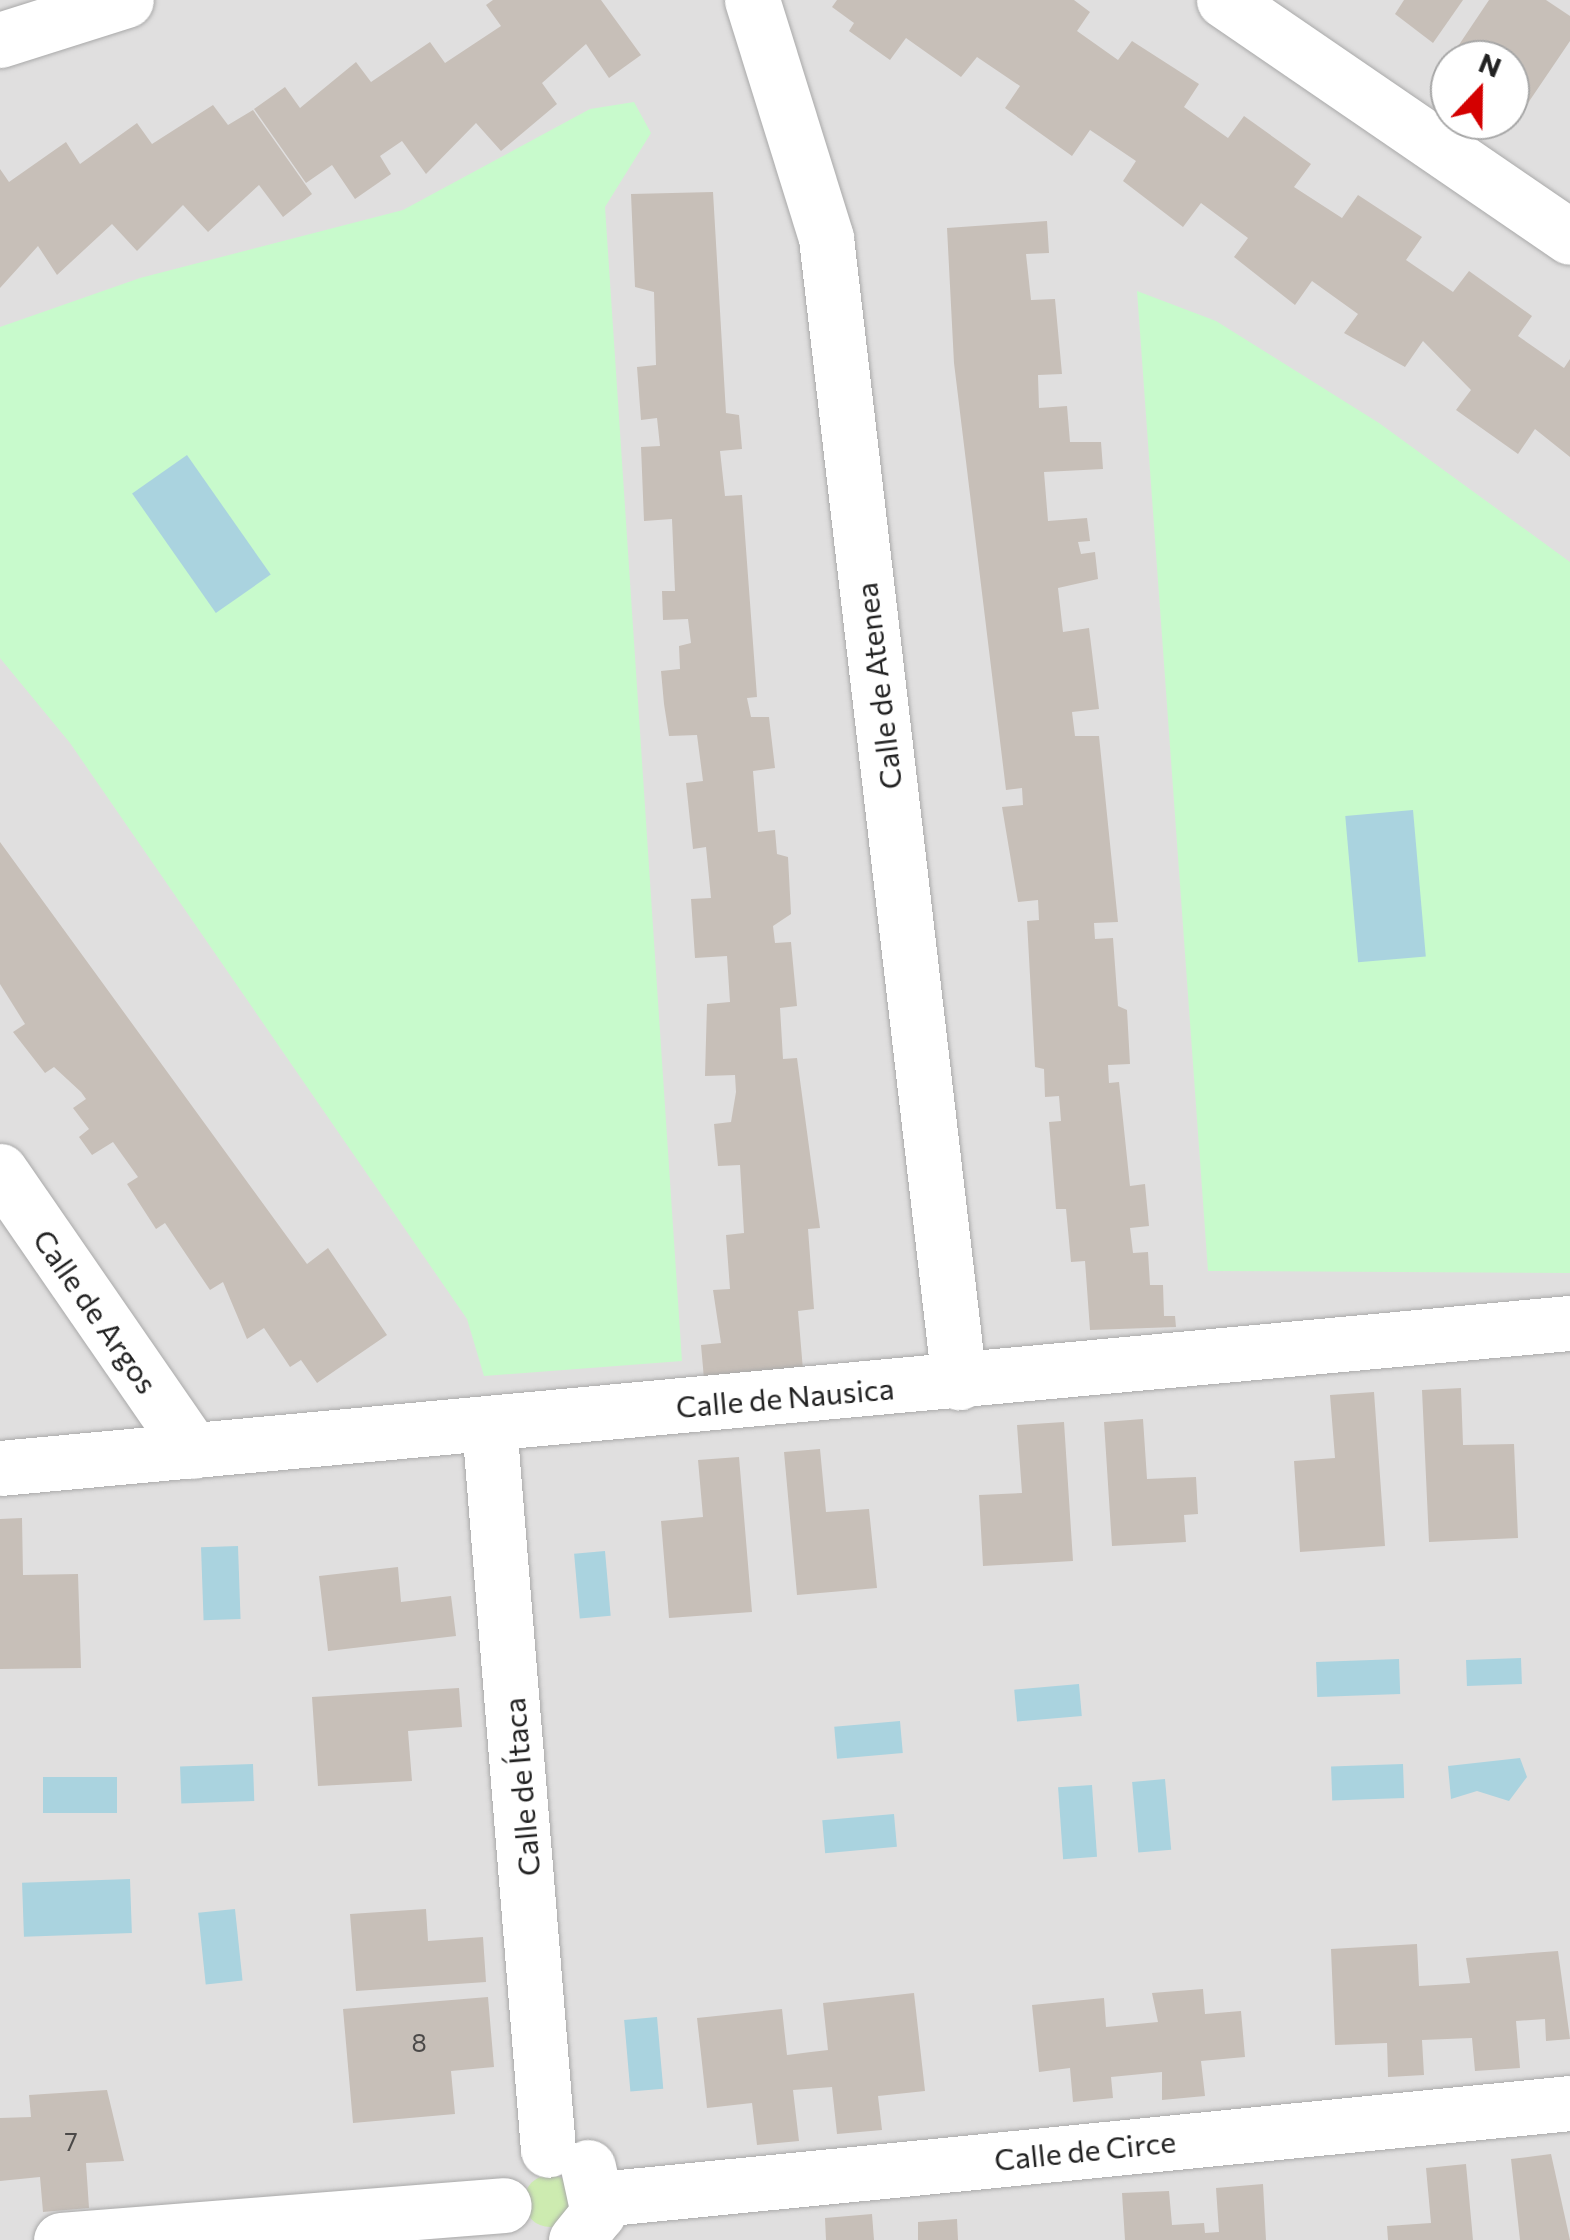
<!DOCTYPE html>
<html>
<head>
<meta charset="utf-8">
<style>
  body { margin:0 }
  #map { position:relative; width:1570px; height:2240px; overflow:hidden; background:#f2efe9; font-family:Commissioner,sans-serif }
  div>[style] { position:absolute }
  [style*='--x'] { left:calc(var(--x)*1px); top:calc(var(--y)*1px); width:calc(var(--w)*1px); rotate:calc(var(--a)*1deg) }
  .residential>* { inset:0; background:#e0dfdf }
  .grass>* { inset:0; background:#cdebb0 }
  .round { border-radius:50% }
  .park>* { inset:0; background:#c8facc }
  .water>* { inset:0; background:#aad3df; transform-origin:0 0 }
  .building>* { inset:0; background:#c7bfb8 }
  .roads { filter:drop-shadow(0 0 2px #a9a9a9) drop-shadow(0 0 2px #a9a9a9) }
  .minor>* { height:55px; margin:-27.5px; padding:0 27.5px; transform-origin:27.5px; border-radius:27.5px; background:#fff }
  span { translate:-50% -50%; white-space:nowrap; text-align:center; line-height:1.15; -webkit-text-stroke:8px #fff; paint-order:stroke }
  .number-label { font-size:25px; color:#4b4948 }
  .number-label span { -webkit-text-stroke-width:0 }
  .street-label { font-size:30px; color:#222 }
  .north { position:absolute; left:1430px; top:40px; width:100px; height:100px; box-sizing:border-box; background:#fff; border:2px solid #a7a7a7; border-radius:50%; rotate:22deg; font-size:28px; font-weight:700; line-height:40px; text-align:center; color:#222 }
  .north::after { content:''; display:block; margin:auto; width:35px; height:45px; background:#d40000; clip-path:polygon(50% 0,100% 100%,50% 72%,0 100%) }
</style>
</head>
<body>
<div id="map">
  <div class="residential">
    <i style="clip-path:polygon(evenodd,0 0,1570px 0,1570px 2240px,0 2240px,0 0,1450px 60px,1510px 60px,1510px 120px,1450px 120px,1450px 60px)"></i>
  </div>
  <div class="grass">
    <i class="round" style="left:524px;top:2175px;width:52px;height:52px"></i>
  </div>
  <div class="park">
    <i style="clip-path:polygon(634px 102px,651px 133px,605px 207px,682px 1361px,484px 1376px,467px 1319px,70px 743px,0 658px,0 327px,140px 278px,403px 210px,590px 109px)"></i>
    <i style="clip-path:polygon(1137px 291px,1216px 321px,1379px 423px,1570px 562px,1570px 1273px,1208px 1271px)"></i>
  </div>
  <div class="water">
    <i style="left:187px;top:455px;width:146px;height:67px;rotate:55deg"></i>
    <i style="left:1413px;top:810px;width:147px;height:68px;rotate:85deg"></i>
    <i style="left:238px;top:1546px;width:73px;height:37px;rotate:88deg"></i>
    <i style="left:605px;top:1551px;width:65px;height:31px;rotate:85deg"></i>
    <i style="left:1521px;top:1658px;width:26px;height:55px;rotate:88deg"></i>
    <i style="left:1399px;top:1659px;width:35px;height:83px;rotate:88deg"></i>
    <i style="left:1079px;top:1684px;width:32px;height:65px;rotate:85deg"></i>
    <i style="left:900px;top:1721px;width:32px;height:66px;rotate:85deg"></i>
    <i style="clip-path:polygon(1520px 1758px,1527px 1777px,1509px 1801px,1477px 1791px,1451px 1799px,1448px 1766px)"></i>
    <i style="left:253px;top:1764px;width:37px;height:73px;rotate:88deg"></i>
    <i style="left:1403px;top:1764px;width:34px;height:72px;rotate:88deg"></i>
    <i style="left:117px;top:1777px;width:36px;height:74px;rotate:90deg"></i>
    <i style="left:1165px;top:1779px;width:71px;height:33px;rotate:85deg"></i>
    <i style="left:1092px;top:1785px;width:72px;height:34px;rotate:86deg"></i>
    <i style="left:894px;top:1814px;width:33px;height:72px;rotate:85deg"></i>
    <i style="left:130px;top:1879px;width:54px;height:108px;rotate:88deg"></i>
    <i style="left:235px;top:1909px;width:72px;height:37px;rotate:84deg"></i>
    <i style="left:657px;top:2017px;width:72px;height:33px;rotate:85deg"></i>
  </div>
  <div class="building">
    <i style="clip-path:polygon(493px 0,601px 0,641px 55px,609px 78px,586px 44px,542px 83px,557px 104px,501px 151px,476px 123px,426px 174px,402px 141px,380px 156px,391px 174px,355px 199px,332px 165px,306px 183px,254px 109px,285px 87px,300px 108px,356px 62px,371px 82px,430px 42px,445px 63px,501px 26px,486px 5px)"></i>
    <i style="clip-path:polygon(837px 0,1074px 0,1090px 12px,1077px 31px,1118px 60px,1132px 41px,1199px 84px,1184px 107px,1228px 138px,1244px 116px,1311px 164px,1294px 187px,1342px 218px,1358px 195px,1422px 237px,1406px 260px,1453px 292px,1469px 271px,1532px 316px,1518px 336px,1564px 368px,1570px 359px,1570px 457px,1535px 429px,1518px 454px,1456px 410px,1471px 390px,1423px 341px,1405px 367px,1344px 333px,1358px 314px,1312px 281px,1295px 305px,1234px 257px,1248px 238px,1201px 203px,1183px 227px,1123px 181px,1136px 161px,1090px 130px,1072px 156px,1005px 108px,1020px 86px,977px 57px,961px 77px,906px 38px,890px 60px,849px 31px,854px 23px,832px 7px)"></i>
    <i style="clip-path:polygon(1404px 0,1463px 0,1433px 43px,1395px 14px)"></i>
    <i style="clip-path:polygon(1489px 0,1546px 0,1570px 16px,1570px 41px,1528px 103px,1510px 92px,1510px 60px,1450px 60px,1450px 101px,1430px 88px)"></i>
    <i style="clip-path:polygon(213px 105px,228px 125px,253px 110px,312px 194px,283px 217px,259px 185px,208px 232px,183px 205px,137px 251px,112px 224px,57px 275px,38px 246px,0 288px,0 169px,9px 182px,66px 142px,80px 164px,137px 123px,152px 144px)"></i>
    <i style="clip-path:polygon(713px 192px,726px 413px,739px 415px,742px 449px,720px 451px,725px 496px,742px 495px,757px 697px,747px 698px,751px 717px,769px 717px,775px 768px,753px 771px,758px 832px,775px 830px,777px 854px,788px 857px,791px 914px,773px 926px,775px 943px,791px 942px,797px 1006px,780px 1008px,783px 1059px,797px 1058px,820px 1228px,808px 1229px,814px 1309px,798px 1311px,803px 1370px,704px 1379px,701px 1345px,721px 1343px,713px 1290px,730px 1289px,726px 1235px,744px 1233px,740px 1165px,718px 1166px,714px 1124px,731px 1122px,736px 1092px,735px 1075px,705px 1076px,707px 1004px,730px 1002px,727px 956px,695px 958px,691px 899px,711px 898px,706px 847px,693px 849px,686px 783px,703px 781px,697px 735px,669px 736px,664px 704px,661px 671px,680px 669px,679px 646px,691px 643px,688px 619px,663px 620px,662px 591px,675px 591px,672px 519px,644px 521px,641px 447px,660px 446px,657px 418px,641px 420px,637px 367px,656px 365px,654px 292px,635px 287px,631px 194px)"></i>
    <i style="clip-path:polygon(1047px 221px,1049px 253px,1026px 254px,1031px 300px,1055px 299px,1062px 374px,1038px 375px,1039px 408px,1067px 406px,1070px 442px,1101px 442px,1103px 469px,1044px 472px,1048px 521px,1087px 518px,1090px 541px,1078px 542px,1081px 554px,1095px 552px,1098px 579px,1058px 588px,1063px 632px,1089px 628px,1099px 709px,1072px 712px,1075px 736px,1099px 736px,1118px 922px,1094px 923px,1095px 939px,1113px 938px,1118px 1006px,1127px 1010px,1130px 1064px,1108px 1065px,1109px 1083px,1119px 1082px,1130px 1186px,1145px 1184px,1149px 1226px,1130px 1228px,1133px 1253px,1148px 1252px,1150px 1285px,1163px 1285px,1164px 1316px,1175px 1316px,1176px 1327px,1090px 1330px,1085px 1261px,1071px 1262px,1066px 1209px,1056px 1209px,1049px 1122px,1061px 1121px,1059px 1096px,1045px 1097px,1044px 1069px,1035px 1067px,1027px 921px,1039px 920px,1038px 900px,1018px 902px,1002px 807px,1023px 805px,1022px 788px,1006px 790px,954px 363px,947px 228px)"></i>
    <i style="clip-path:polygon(0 842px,307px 1264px,328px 1248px,387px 1335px,317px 1383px,301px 1360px,290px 1367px,264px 1328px,247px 1339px,223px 1282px,210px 1290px,165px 1223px,156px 1229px,127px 1184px,138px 1177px,113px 1142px,92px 1155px,79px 1137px,89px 1129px,73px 1108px,86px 1099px,81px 1092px,54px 1067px,45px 1073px,13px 1032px,25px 1024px,0 984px)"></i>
    <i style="clip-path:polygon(1461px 1388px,1463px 1445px,1514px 1444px,1518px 1538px,1429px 1542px,1422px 1390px)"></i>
    <i style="clip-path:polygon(1374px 1392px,1385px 1546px,1300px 1552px,1294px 1461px,1335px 1458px,1330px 1395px)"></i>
    <i style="clip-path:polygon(1143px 1419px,1147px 1479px,1196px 1477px,1198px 1514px,1184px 1515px,1186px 1542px,1112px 1546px,1104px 1422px)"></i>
    <i style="clip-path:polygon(1064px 1422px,1073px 1561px,983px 1566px,979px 1495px,1022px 1493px,1017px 1425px)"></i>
    <i style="clip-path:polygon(820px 1449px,826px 1512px,869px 1509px,877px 1588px,797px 1595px,784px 1452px)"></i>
    <i style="clip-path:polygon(739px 1457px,752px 1612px,669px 1618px,661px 1521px,703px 1517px,698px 1460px)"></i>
    <i style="clip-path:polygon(22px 1518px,23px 1575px,78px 1574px,81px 1668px,0 1669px,0 1519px)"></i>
    <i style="clip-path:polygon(398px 1567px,401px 1602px,451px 1596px,456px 1636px,328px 1651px,319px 1576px)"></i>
    <i style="clip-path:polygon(459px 1688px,462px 1727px,408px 1731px,412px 1781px,318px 1786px,312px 1697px)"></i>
    <i style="clip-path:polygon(426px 1909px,428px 1941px,483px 1937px,486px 1982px,356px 1991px,350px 1914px)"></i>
    <i style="clip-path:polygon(1417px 1944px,1419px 1986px,1470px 1983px,1466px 1958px,1558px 1951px,1570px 2039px,1546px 2041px,1545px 2019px,1516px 2021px,1520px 2068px,1475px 2071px,1472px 2038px,1422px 2040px,1424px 2075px,1388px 2077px,1387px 2043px,1335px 2045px,1331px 1949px)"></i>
    <i style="clip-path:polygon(1203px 1989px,1205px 2014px,1241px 2011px,1245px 2057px,1201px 2061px,1205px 2096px,1162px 2100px,1162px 2072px,1111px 2077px,1113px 2098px,1073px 2102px,1070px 2068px,1039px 2072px,1032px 2005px,1104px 1998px,1106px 2027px,1158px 2022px,1152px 1993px)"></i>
    <i style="clip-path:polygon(914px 1993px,925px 2091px,878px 2096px,882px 2130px,837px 2134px,832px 2087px,793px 2090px,799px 2141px,757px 2145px,752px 2103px,707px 2108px,697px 2018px,782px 2009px,787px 2055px,811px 2052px,828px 2050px,823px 2003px)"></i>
    <i style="clip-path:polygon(488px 1997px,494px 2067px,451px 2071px,455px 2114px,353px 2123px,343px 2009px)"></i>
    <i style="clip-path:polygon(107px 2090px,124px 2161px,86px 2163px,89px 2208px,43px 2212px,40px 2177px,0 2181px,0 2118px,31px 2117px,29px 2095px)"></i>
    <i style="clip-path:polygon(1551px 2154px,1570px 2240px,1520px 2240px,1511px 2159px)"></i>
    <i style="clip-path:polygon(1466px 2164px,1473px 2240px,1388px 2240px,1387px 2226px,1431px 2223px,1426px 2168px)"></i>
    <i style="clip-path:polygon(1263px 2184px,1266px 2240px,1125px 2240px,1122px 2193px,1169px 2191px,1172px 2225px,1204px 2223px,1205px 2233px,1219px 2232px,1216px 2188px)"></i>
    <i style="clip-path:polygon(872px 2214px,874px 2240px,826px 2240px,825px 2218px)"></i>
    <i style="clip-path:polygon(957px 2219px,958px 2240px,918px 2240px,918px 2222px)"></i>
  </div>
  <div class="roads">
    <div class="minor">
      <i style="--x:752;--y:0;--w:249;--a:72.7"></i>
      <i style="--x:826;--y:238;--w:1152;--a:83.37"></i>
      <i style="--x:1224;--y:0;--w:419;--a:34.4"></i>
      <i style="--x:0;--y:40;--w:132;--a:-17.6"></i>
      <i style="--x:0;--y:1171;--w:340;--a:55.4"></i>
      <i style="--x:489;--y:1424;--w:728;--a:85.35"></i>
      <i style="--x:0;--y:1468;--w:1577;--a:-5.28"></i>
      <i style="--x:600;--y:2199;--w:975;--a:-5.65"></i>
      <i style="--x:61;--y:2240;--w:444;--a:-4.5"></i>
      <i style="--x:576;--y:2240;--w:35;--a:-51"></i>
      <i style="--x:598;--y:2213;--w:47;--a:-102.3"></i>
    </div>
  </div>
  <div class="number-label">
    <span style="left:419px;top:2042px">8</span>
    <span style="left:71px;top:2141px">7</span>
  </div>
  <div class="street-label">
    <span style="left:878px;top:686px;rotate:-97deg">Calle de Atenea</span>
    <span style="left:96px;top:1311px;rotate:55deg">Calle de Argos</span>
    <span style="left:785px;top:1397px;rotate:-5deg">Calle de Nausica</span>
    <span style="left:521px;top:1787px;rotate:-95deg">Calle de Ítaca</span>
    <span style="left:1085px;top:2150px;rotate:-6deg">Calle de Circe</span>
  </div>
  <div class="north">N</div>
</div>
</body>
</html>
